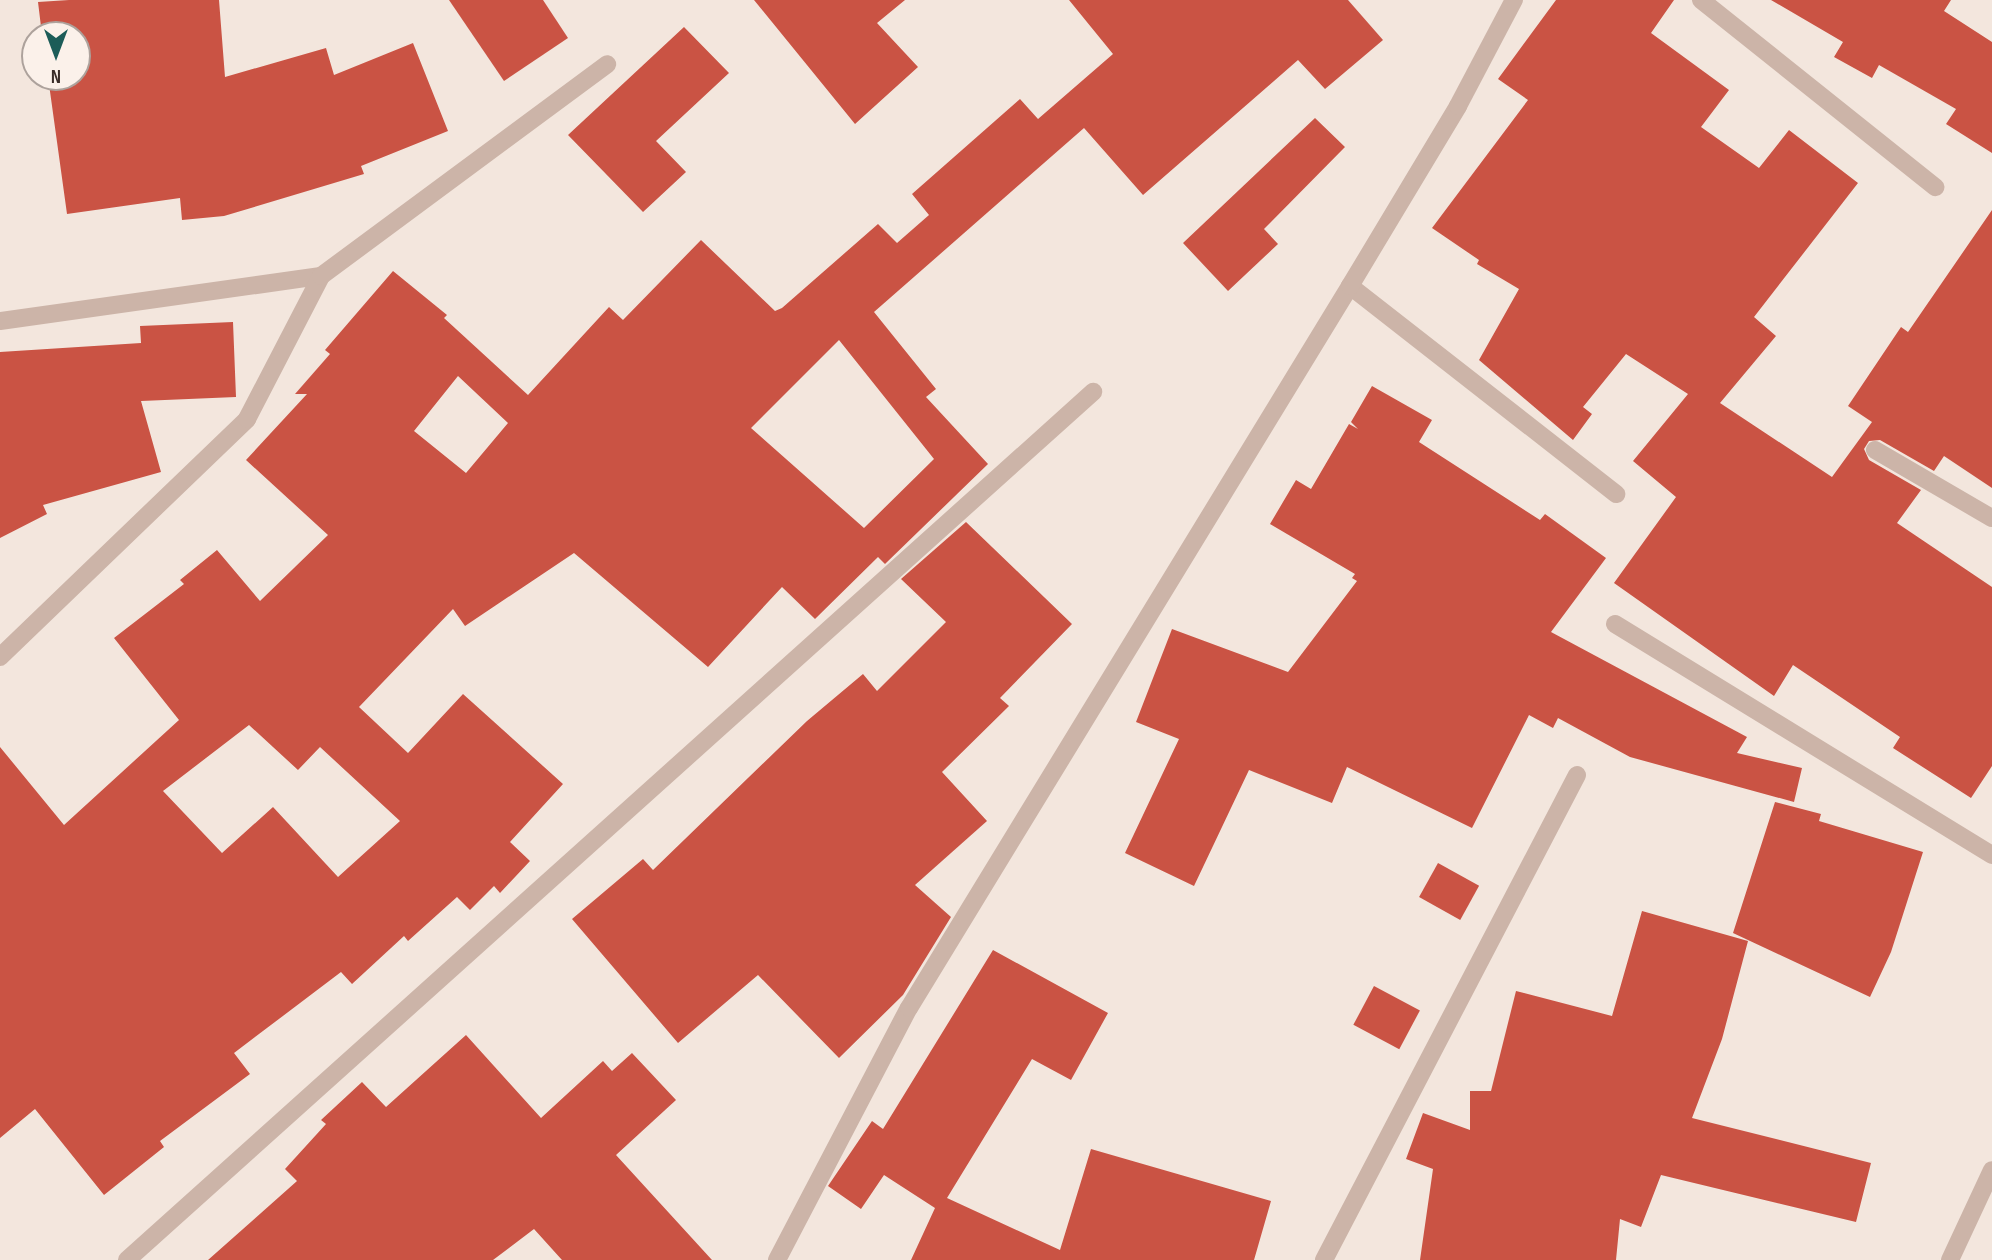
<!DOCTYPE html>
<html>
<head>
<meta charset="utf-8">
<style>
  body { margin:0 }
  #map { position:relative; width:1992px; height:1260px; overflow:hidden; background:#f3e6dd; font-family:"Sofia Sans Condensed",sans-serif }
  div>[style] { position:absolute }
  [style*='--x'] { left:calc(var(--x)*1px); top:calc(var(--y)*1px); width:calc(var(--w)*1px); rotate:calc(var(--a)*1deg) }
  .building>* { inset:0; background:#ca5344; transform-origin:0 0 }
  .street>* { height:18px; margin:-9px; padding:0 9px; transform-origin:9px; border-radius:9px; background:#ccb4a8 }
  span { translate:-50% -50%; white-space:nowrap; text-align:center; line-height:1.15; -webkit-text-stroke:6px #fbf1ea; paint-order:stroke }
  .north { position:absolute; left:21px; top:21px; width:70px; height:70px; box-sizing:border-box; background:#fbf1ea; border:2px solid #ada29c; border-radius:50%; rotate:180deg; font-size:19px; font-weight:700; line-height:28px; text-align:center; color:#392c28 }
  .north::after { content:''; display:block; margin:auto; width:24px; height:32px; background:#1c5c58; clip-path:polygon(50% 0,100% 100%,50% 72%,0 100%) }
</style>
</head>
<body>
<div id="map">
  <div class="building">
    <i style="clip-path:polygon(69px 0,219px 0,225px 77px,326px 48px,334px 75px,413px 43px,448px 131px,361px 166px,364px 174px,224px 216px,182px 220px,180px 198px,67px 214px,48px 77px,77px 77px,77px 35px,42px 35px,38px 2px)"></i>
    <i style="clip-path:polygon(449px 0,543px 0,568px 38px,504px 81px)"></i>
    <i style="clip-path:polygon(754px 0,905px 0,877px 23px,918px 67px,855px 124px)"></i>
    <i style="clip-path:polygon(evenodd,1069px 0,1348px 0,1383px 40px,1325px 89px,1298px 60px,1143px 195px,1084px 128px,874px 312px,936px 389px,926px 397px,988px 464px,885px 564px,878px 557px,815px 619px,782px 587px,708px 667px,574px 553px,465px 626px,453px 609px,359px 707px,408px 753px,463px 694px,563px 784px,510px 842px,530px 861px,500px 893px,494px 886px,470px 910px,457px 897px,408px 941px,404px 936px,352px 984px,341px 972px,234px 1053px,250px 1074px,160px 1141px,164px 1147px,104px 1195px,35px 1109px,0 1138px,0 747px,64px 825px,179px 720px,114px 638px,184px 584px,180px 580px,217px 550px,260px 601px,328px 535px,246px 460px,307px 394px,295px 394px,330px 354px,325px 350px,393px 271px,447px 315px,444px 318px,528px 395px,609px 307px,623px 320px,701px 240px,775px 311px,782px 308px,878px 224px,897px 243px,929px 215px,912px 194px,1020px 99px,1038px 119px,1113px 54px,1069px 0,839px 340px,934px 459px,864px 528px,751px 428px,839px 340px,1069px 0,458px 376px,508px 423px,466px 473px,414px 431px,458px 376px,1069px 0,249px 725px,298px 770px,320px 747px,400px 821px,338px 877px,273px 807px,222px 853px,163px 791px,249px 725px)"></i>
    <i style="clip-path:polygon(1556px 0,1674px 0,1651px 33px,1729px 90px,1701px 127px,1759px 168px,1789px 130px,1858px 183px,1754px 317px,1776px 336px,1720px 403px,1832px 477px,1872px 422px,1848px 406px,1901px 327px,1908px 332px,1992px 210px,1992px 488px,1944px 456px,1934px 471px,1880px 440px,1869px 441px,1864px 449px,1869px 460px,1921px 490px,1897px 523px,1992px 587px,1992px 766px,1971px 798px,1893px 748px,1900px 737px,1793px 665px,1774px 696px,1614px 583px,1676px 497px,1633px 461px,1688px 394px,1626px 354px,1583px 407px,1592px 414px,1573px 440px,1479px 360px,1519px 289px,1477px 264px,1479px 260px,1432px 228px,1528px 100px,1498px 79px)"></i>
    <i style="clip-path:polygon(1771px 0,1951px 0,1944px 11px,1992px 42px,1992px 153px,1946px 124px,1956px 109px,1879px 65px,1872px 78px,1834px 57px,1843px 42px)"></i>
    <i style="clip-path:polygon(684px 27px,729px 73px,656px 141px,686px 172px,643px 212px,568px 135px)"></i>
    <i style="clip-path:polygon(1315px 118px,1345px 147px,1264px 229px,1278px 244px,1228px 291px,1183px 243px)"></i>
    <i style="clip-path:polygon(233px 322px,236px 397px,141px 401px,161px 472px,43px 505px,47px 514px,0 538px,0 352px,141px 343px,140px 326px)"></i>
    <i style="clip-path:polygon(1372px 386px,1432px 420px,1419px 442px,1540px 520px,1545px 514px,1606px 558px,1551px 632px,1747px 737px,1737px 753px,1802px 768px,1794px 802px,1630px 757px,1558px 718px,1553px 728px,1529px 715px,1472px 828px,1347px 767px,1332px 803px,1249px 770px,1194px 886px,1125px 853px,1179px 739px,1136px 722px,1172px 629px,1288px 672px,1357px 581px,1352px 578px,1355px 574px,1270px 524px,1296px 480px,1311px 489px,1349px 424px,1358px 429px,1351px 422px)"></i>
    <i style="clip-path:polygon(966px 522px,1072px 624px,1000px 698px,1009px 706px,942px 772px,987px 821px,915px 885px,951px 917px,903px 995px,839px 1058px,758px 975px,678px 1043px,572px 919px,643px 859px,653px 870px,807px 721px,863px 674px,877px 691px,946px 622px,901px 579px)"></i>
    <i style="clip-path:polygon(1775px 802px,1821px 814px,1819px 821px,1923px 852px,1891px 952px,1870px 997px,1733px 933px)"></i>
    <i style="left:1438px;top:863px;width:47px;height:39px;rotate:29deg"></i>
    <i style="clip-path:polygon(1642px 911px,1748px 941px,1722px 1039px,1692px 1118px,1871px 1163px,1856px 1222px,1661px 1175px,1641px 1227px,1620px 1219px,1616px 1260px,1420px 1260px,1433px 1169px,1406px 1159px,1423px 1113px,1470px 1130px,1470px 1091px,1491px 1091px,1516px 991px,1612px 1016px)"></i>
    <i style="clip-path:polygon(993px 950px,1108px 1013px,1071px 1080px,1032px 1059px,947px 1198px,1060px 1250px,1091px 1149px,1271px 1201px,1254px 1260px,911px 1260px,935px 1208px,884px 1175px,861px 1209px,828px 1186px,872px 1121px,883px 1129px)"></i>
    <i style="left:1374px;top:986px;width:52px;height:44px;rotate:28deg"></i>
    <i style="clip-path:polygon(466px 1035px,541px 1118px,603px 1061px,612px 1071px,632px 1053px,676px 1100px,616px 1155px,712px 1260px,562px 1260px,534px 1229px,493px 1260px,208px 1260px,297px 1181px,285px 1169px,326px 1124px,321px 1120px,362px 1082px,386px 1107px)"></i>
  </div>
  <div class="street">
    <i style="--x:1701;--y:0;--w:300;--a:38.6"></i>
    <i style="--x:1350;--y:286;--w:338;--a:38"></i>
    <i style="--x:0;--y:321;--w:324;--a:-8"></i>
    <i style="--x:1875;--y:450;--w:135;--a:30.2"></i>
    <i style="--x:1615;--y:624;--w:442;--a:31.5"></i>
    <i style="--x:0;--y:657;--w:343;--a:-43.9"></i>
    <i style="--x:247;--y:419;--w:161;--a:-62.6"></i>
    <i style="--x:321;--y:276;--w:356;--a:-36.5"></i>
    <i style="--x:127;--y:1260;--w:1299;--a:-41.94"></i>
    <i style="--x:777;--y:1260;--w:284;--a:-62.4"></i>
    <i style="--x:909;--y:1008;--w:846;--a:-58.58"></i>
    <i style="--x:1350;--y:286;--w:210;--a:-59"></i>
    <i style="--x:1458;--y:106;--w:120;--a:-62.2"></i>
    <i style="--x:1324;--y:1260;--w:547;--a:-62.45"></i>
    <i style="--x:1950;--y:1260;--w:99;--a:-65"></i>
  </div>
  <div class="north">N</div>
</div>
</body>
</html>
